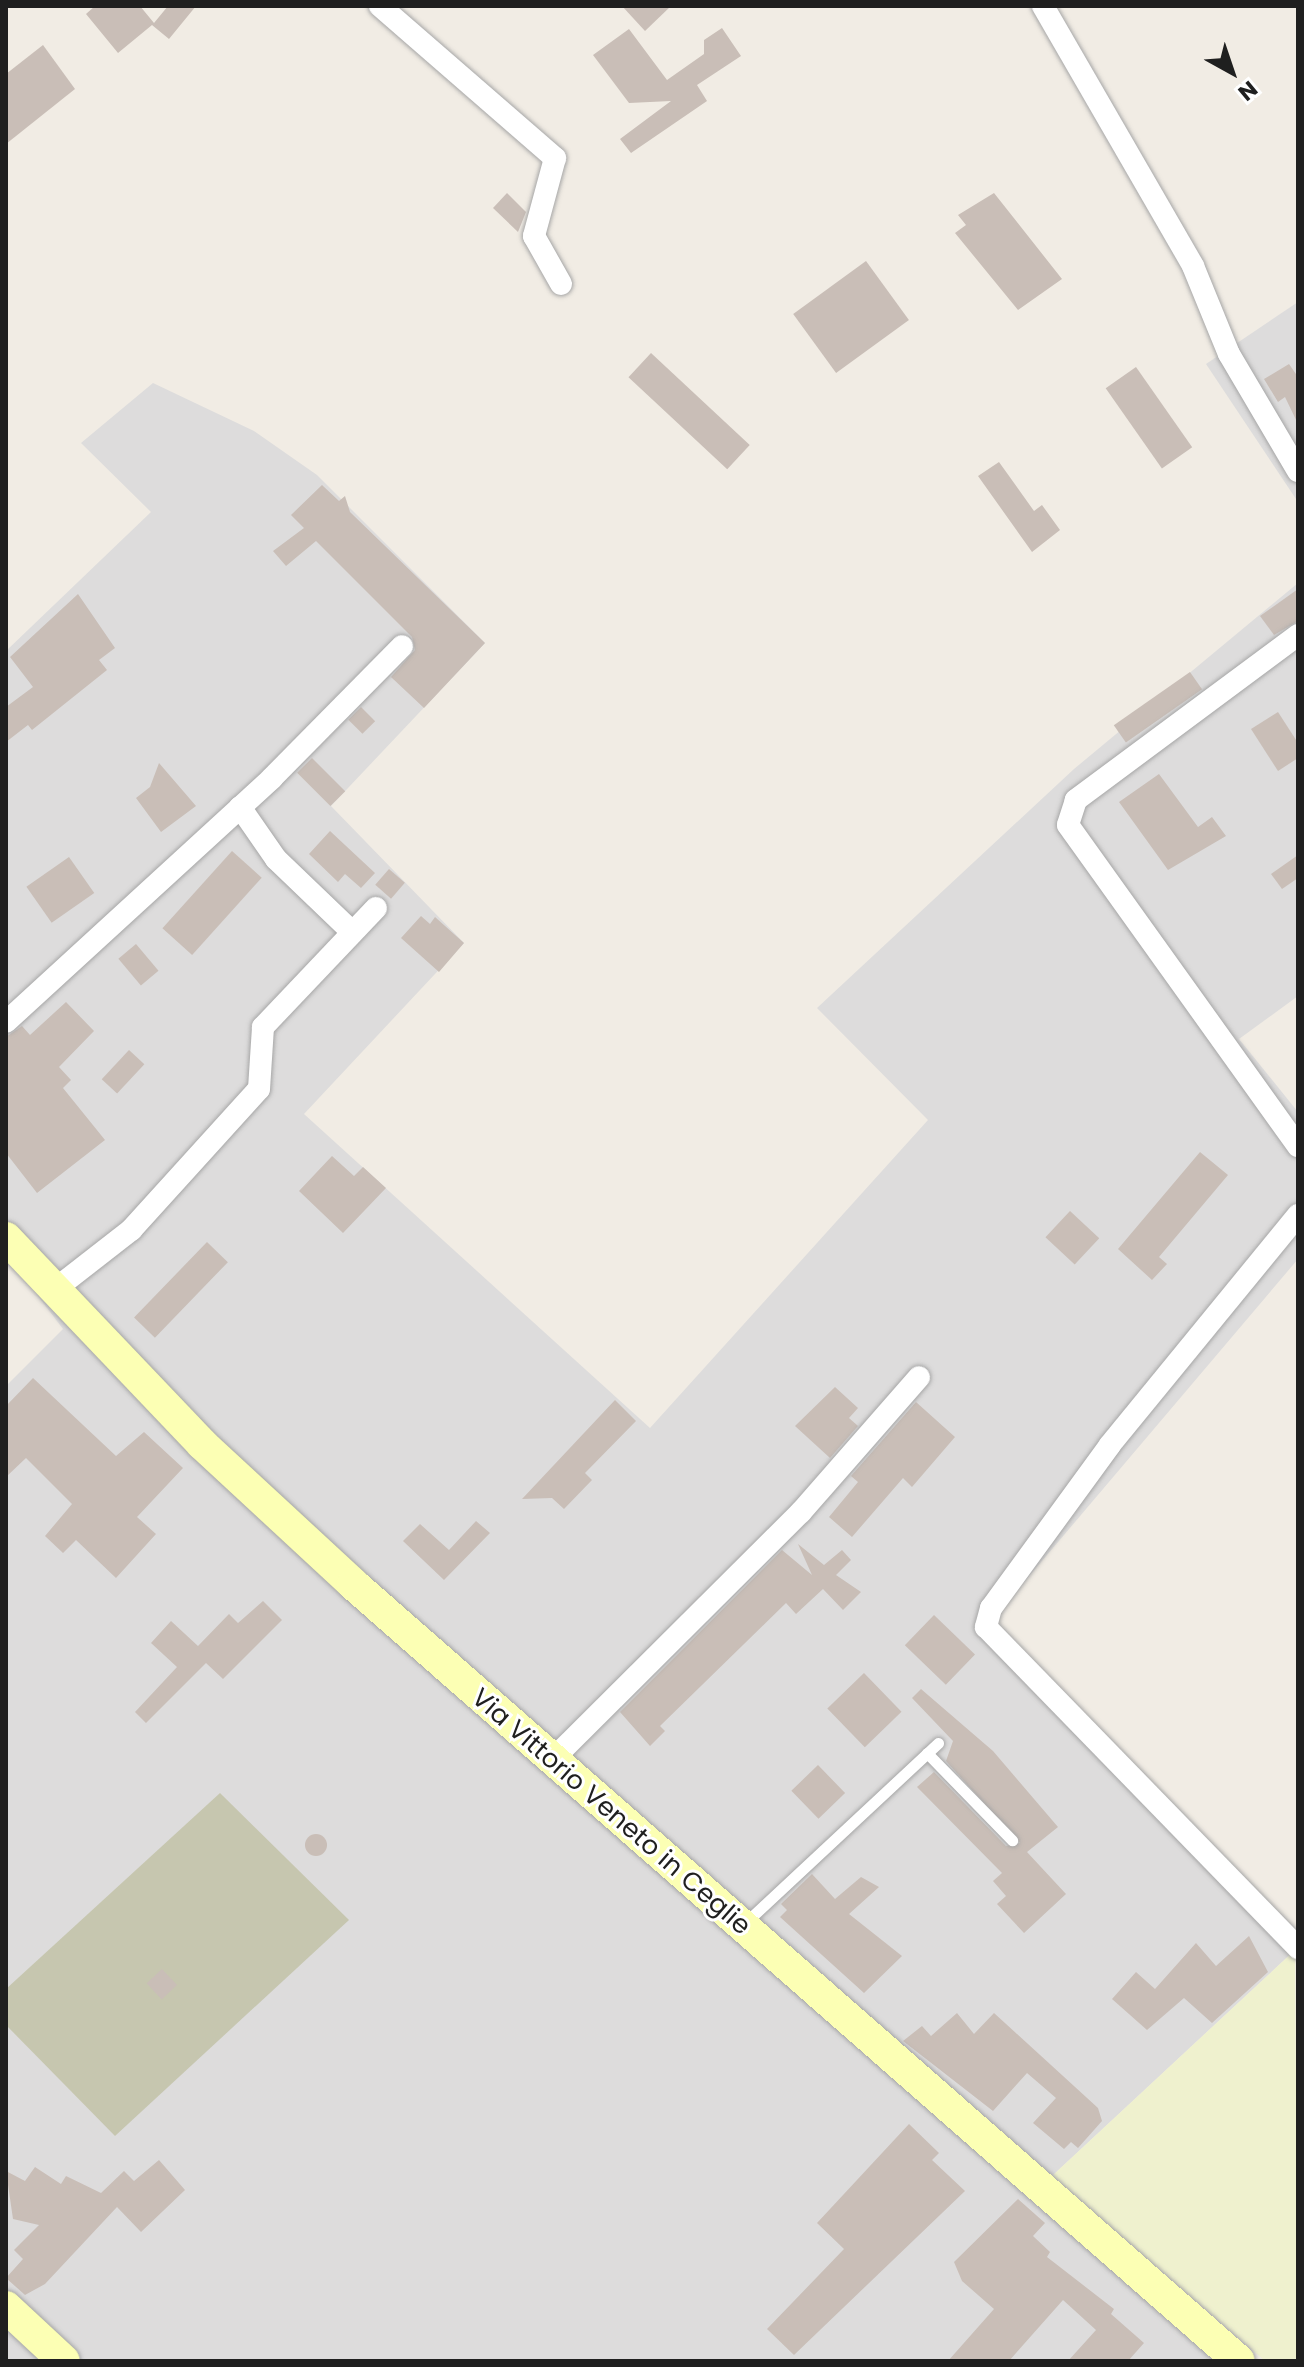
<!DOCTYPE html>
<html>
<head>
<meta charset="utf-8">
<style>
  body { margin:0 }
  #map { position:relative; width:1304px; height:2367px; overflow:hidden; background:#f1ece4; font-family:Poppins,sans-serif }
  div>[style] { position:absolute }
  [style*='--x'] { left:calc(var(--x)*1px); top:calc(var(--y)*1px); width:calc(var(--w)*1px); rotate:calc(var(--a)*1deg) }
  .residential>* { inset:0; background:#dddcdc }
  .construction>* { inset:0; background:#c6c6af }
  .farmland>* { inset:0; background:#eff1ce }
  .building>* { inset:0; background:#c9beb7; transform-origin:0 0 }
  .round { border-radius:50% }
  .roads { filter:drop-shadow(0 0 2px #a6a6a6) drop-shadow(0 0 2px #a6a6a6) }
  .service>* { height:11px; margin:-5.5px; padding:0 5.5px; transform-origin:5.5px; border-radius:5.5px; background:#fff }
  .minor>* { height:22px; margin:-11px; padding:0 11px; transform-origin:11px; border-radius:11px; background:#fff }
  .secondary>* { height:32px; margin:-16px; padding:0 16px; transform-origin:16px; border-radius:16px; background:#fcffb4 }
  span { translate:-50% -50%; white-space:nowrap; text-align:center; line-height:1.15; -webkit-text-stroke:6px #fff; paint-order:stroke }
  .street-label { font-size:26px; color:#1f1f1f }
  .frame { position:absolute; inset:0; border:8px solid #1f1f1f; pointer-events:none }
  .north { position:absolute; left:1192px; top:32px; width:80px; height:80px; -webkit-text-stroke:6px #fff; paint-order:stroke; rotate:140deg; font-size:22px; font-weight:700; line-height:32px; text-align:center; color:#1f1f1f }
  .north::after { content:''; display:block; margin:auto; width:28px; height:36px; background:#1f1f1f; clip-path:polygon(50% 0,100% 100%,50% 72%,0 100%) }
</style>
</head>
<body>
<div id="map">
  <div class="residential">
    <i style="clip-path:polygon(1298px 302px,1298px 502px,1206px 364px)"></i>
    <i style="clip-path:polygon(153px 383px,254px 431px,317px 475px,485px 643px,331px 806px,464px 943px,304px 1114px,650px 1428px,928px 1120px,817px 1008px,1074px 769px,1298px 583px,1298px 996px,1239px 1039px,1298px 1112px,1298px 1259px,986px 1627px,1295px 1950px,1052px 2176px,1220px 2361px,6px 2361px,6px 1386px,63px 1329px,6px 1254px,6px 651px,151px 512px,81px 443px)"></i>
  </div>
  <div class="construction">
    <i style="clip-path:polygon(220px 1793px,349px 1920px,115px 2136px,6px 2025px,6px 1989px)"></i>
  </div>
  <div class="farmland">
    <i style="clip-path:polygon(1295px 1950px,1298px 2361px,1265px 2361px,1052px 2176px)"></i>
  </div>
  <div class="building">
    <i style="clip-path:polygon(95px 6px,140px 6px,154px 23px,168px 6px,196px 6px,169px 39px,152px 25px,118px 53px,86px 14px)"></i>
    <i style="clip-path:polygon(622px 6px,671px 6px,645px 31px)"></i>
    <i style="clip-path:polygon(722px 28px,741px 56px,697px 85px,707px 101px,631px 153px,620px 139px,671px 101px,629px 103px,593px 55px,629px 29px,667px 80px,704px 54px,704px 40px)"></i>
    <i style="clip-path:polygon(43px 45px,75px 89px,6px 144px,6px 74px)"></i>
    <i style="clip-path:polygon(507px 193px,526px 212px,518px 232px,493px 208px)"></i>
    <i style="clip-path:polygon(994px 193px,1062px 279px,1018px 310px,955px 233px,966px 225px,958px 215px)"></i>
    <i style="left:866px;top:261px;width:73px;height:90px;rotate:54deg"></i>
    <i style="left:651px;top:353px;width:135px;height:33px;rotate:43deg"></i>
    <i style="clip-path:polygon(1289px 364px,1298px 377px,1298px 424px,1285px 397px,1278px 402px,1264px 379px)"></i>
    <i style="left:1136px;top:367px;width:98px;height:37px;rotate:55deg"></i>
    <i style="clip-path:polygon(999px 462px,1034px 511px,1042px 505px,1060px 530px,1032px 552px,978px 476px)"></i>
    <i style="clip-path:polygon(322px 485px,339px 501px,345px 496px,350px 512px,485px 643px,424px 708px,391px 677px,415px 650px,412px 637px,316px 541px,286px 566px,273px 551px,304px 528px,291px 515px)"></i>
    <i style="clip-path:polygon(1298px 589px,1298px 621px,1274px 635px,1260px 616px)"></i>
    <i style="clip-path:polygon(78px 594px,115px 648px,99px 660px,107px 670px,32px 730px,28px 725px,6px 742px,6px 707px,33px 687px,10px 657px)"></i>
    <i style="left:1190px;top:672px;width:21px;height:93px;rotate:55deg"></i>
    <i style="left:361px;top:707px;width:20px;height:18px;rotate:45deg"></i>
    <i style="clip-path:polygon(1278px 712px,1298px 743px,1298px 758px,1278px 771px,1251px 729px)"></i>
    <i style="left:312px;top:758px;width:47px;height:21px;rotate:45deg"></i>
    <i style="clip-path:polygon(159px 763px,196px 806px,161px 832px,136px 798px,150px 787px)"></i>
    <i style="clip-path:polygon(1159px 774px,1198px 827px,1212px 817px,1226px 836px,1168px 870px,1119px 802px)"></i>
    <i style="clip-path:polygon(330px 831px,375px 873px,361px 888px,345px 874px,338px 882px,309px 854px)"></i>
    <i style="left:232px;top:851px;width:40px;height:104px;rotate:42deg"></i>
    <i style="clip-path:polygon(1298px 855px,1298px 878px,1282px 889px,1271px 874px)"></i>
    <i style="left:69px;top:857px;width:44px;height:52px;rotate:55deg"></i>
    <i style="left:389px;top:869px;width:21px;height:21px;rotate:41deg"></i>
    <i style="clip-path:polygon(421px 916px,430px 924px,435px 917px,464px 943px,439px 972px,401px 938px)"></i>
    <i style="left:136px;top:944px;width:35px;height:23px;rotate:50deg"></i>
    <i style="clip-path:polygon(66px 1002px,94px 1031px,59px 1067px,71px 1080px,63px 1088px,105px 1140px,37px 1193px,6px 1153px,6px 1037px,22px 1026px,30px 1035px)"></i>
    <i style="left:129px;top:1050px;width:21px;height:40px;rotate:43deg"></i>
    <i style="clip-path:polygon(1200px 1152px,1228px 1175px,1159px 1257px,1167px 1264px,1152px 1280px,1118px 1249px)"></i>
    <i style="clip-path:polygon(332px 1156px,354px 1176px,363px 1167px,386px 1188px,343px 1233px,299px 1191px)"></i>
    <i style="left:1070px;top:1211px;width:40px;height:36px;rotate:43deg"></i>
    <i style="left:207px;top:1242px;width:29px;height:105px;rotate:44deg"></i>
    <i style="clip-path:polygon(33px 1378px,116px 1456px,144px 1432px,183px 1468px,137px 1517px,156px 1534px,116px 1578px,76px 1540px,63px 1553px,45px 1536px,72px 1504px,26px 1458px,6px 1477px,6px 1406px)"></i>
    <i style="clip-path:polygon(835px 1387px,858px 1408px,849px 1418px,858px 1426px,830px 1458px,795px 1426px)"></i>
    <i style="clip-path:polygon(615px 1400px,636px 1421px,585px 1473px,592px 1480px,564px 1509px,552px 1498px,522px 1499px)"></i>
    <i style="clip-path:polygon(916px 1402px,955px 1437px,912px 1487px,903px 1478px,852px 1537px,829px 1517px,858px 1482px,851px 1476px)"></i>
    <i style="clip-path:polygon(476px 1521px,490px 1533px,444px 1580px,403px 1541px,420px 1524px,449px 1550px)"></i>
    <i style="clip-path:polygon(798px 1544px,824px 1565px,842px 1550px,851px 1560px,836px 1575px,861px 1592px,843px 1610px,823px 1589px,796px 1614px,786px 1603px,660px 1726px,665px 1731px,650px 1746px,620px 1712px,782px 1550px,812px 1575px)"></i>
    <i style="clip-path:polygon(263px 1601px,282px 1620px,223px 1679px,206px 1663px,146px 1723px,135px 1712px,177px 1667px,151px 1643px,171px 1621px,198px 1646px,229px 1614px,238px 1623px)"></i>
    <i style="left:934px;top:1615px;width:57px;height:42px;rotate:44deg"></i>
    <i style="left:864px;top:1673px;width:54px;height:51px;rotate:46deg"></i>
    <i style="clip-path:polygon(921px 1689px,993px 1751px,1058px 1827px,1027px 1852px,1066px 1894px,1024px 1933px,997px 1904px,1006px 1896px,993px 1881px,1002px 1873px,917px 1787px,934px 1772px,1006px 1846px,1020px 1843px,946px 1761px,953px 1741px,912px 1698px)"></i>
    <i style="left:818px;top:1765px;width:39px;height:37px;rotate:46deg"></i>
    <i class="round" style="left:305px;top:1834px;width:22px;height:22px"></i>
    <i style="clip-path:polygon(812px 1874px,835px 1899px,861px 1877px,879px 1887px,849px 1914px,902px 1956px,864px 1993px,780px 1917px,787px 1910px,781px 1904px)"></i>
    <i style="clip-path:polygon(1249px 1936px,1268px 1972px,1212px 2023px,1184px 1998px,1147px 2030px,1112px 1999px,1136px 1972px,1155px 1989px,1196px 1943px,1216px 1966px)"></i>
    <i style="left:162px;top:1969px;width:22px;height:21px;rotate:47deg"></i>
    <i style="clip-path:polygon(957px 2013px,974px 2034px,994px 2013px,1098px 2108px,1102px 2121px,1078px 2148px,1071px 2142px,1064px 2149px,1033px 2123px,1056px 2098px,1027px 2073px,993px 2111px,903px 2041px,922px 2026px,931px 2036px)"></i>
    <i style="clip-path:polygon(909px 2124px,939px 2153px,932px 2160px,965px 2191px,794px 2355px,767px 2329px,844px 2249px,817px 2223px)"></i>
    <i style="clip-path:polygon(159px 2160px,185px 2190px,141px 2232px,117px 2207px,45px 2284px,25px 2295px,6px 2278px,23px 2259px,14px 2250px,39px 2225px,13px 2219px,6px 2171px,25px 2181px,35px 2167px,61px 2184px,66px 2176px,101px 2193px,124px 2171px,134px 2181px)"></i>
    <i style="clip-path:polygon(1018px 2199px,1045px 2223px,1033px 2236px,1050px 2252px,1047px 2257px,1114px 2309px,1111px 2314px,1144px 2343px,1128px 2361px,1068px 2361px,1096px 2330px,1063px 2300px,1009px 2361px,948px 2361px,994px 2309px,962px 2281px,954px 2262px)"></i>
  </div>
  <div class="roads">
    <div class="service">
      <i style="--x:927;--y:1753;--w:122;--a:45.7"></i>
      <i style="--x:745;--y:1923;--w:264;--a:-43"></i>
    </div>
    <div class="minor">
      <i style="--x:380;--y:6;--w:232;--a:41"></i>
      <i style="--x:555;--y:158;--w:81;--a:105.1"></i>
      <i style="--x:534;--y:236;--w:55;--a:60.6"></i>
      <i style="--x:1043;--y:6;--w:300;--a:60"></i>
      <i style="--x:1193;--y:266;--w:95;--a:67.8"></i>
      <i style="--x:1229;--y:354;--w:136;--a:59.5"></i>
      <i style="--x:1298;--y:635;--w:277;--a:143.4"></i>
      <i style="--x:1076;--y:800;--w:26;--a:108"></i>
      <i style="--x:1068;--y:825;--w:395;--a:54.4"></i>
      <i style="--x:240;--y:807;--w:63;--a:55.3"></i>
      <i style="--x:276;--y:859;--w:104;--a:43.8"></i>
      <i style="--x:6;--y:1022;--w:361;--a:-42.5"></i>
      <i style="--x:272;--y:778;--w:185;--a:-45.4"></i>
      <i style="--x:1298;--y:1215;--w:297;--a:129.3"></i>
      <i style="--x:1110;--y:1445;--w:202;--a:126.1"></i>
      <i style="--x:991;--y:1608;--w:20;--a:105"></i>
      <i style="--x:986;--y:1627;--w:448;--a:45.8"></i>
      <i style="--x:54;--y:1290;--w:98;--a:-37.9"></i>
      <i style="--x:131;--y:1230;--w:190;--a:-47.8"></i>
      <i style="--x:259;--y:1089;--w:62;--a:-86.3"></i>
      <i style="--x:263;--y:1027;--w:164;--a:-46.5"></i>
      <i style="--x:552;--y:1760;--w:351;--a:-44.9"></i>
      <i style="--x:801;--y:1512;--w:179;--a:-48.8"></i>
    </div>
    <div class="secondary">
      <i style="--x:6;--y:1238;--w:284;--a:46.4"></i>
      <i style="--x:202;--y:1444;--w:206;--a:42.8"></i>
      <i style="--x:353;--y:1584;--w:1178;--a:41.25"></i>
      <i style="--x:6;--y:2307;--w:79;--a:43"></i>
    </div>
  </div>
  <div class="street-label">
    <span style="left:611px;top:1812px;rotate:41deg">Via Vittorio Veneto in Ceglie</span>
  </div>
  <div class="frame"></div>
  <div class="north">N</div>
</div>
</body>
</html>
